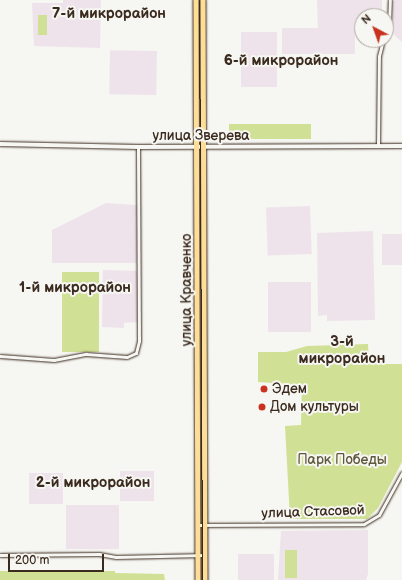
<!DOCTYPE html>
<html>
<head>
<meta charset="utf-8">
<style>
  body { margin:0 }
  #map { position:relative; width:402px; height:580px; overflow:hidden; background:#f6f6f2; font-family:"Balsamiq Sans",sans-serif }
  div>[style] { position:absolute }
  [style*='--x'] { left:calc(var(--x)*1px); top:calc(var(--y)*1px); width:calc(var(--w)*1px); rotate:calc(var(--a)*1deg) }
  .built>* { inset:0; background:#efe3eb; transform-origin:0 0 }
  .green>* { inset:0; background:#d0e094; transform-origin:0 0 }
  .roads { filter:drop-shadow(0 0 1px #3b2a1e) drop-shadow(0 0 1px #3b2a1e) }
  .minor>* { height:3px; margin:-1.5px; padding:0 1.5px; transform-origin:1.5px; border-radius:1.5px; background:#f6f6f2 }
  .secondary>* { height:4px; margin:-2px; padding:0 2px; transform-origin:2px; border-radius:2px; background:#f6f6f2 }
  .primary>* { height:4.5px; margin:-2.25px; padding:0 2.25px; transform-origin:2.25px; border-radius:2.25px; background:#fedd96 }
  .tram>* { height:1px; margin:-0.5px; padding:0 0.5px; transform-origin:0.5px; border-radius:0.5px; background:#3b2a1e }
  .dots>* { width:11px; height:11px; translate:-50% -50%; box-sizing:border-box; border:2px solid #f6f6f2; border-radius:50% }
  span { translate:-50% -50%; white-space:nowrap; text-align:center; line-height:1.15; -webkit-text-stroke:4px #f6f6f2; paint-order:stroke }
  .street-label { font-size:14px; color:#3b2a1e }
  .poi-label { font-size:14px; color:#3b2a1e }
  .left { translate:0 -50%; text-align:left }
  .park-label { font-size:14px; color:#60583c }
  .neighbourhood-label { font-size:15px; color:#3b2a1e; font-weight:700 }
  .north { position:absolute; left:354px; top:8px; width:40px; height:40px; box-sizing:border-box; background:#f6f6f2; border:1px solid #aba49d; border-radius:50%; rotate:319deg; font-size:11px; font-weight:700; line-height:16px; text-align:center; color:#3b2a1e }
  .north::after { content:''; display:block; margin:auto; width:14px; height:18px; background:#c8321e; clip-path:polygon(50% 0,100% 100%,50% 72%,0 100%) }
  .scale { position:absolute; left:8px; top:554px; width:96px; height:18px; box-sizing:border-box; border:2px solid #3b2a1e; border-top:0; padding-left:5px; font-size:12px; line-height:14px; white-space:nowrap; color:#3b2a1e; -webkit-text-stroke:3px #f6f6f2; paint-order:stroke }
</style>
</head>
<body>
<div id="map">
  <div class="built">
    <i style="clip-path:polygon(63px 0,101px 0,100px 48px,34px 46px,32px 3px,63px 3px)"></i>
    <i style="clip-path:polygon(317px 0,382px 0,382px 16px,362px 16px,362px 29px,355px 29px,355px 54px,282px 54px,282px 28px,318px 28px)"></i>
    <i style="clip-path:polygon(393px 0,402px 0,402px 42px,393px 34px)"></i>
    <i style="left:277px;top:32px;width:55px;height:36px;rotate:90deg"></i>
    <i style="left:157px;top:51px;width:44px;height:47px;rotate:91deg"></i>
    <i style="clip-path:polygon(106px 203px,137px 205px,137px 263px,52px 263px,52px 230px)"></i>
    <i style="left:310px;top:206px;width:48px;height:44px;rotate:88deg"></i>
    <i style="clip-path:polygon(373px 231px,375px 320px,327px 321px,327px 315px,318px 316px,317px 233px)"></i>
    <i style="left:382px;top:234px;width:20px;height:31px"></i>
    <i style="clip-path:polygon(103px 270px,137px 271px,138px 322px,124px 323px,124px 328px,102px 327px)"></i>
    <i style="left:268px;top:282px;width:43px;height:50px"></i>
    <i style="left:120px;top:471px;width:34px;height:30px"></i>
    <i style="left:29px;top:473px;width:34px;height:31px"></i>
    <i style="left:119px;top:505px;width:44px;height:53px;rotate:90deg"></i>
    <i style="clip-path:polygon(368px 530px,368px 574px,366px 580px,278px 580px,281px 531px)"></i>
    <i style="left:238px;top:554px;width:36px;height:26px"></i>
  </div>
  <div class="green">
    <i style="left:38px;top:15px;width:9px;height:20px"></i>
    <i style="left:229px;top:124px;width:82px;height:15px"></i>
    <i style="left:62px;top:272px;width:37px;height:80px"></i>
    <i style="clip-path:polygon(368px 344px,369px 364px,402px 364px,402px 462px,378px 508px,367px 519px,290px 519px,285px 426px,301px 425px,302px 385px,258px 382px,258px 352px,286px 352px,307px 346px)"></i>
    <i style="left:285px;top:550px;width:12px;height:28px"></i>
    <i style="clip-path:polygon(0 571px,115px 571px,115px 573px,164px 574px,165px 580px,0 580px)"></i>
  </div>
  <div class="roads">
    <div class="minor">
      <i style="--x:386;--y:32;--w:8;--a:-67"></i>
      <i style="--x:389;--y:25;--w:25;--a:-88"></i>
      <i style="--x:378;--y:146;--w:90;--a:-89.4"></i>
      <i style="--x:379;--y:56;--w:16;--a:-76"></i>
      <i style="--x:0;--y:356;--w:54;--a:4.2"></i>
      <i style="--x:54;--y:360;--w:33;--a:-11"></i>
      <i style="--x:86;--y:354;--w:41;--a:4.2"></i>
      <i style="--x:127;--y:357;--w:10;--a:-24"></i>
      <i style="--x:136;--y:353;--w:12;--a:-76"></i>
      <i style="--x:139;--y:341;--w:194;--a:-90.3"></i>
      <i style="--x:198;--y:525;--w:166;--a:-0.3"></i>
      <i style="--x:364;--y:524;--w:17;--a:-31"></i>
      <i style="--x:379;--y:515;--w:48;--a:-61.3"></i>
      <i style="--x:0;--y:555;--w:99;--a:-0.6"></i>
      <i style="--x:99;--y:554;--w:17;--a:10"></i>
      <i style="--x:116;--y:557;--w:89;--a:-1.3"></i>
    </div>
    <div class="secondary">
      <i style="--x:0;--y:144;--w:138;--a:1.2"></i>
      <i style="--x:138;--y:147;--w:264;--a:-0.2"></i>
    </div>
    <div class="primary">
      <i style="--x:196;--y:0;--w:580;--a:89.8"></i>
      <i style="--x:203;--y:0;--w:580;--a:89.8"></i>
    </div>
  </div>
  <div class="tram">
    <i style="--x:199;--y:0;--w:580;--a:89.7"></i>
  </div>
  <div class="dots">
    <i style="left:264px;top:389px;background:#c8321e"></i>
    <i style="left:262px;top:407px;background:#c8321e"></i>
  </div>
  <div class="street-label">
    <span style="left:201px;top:136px">улица Зверева</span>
    <span style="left:187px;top:290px;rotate:-90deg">улица Кравченко</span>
    <span style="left:313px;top:512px;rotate:-2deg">улица Стасовой</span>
  </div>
  <div class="poi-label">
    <span class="left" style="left:272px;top:389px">Эдем</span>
    <span class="left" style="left:270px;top:407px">Дом культуры</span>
  </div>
  <div class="park-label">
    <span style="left:342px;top:460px">Парк Победы</span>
  </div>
  <div class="neighbourhood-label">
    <span style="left:109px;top:14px">7-й микрорайон</span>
    <span style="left:281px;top:61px">6-й микрорайон</span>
    <span style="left:75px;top:288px">1-й микрорайон</span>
    <span style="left:342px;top:350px">3-й<br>микрорайон</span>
    <span style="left:93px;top:483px">2-й микрорайон</span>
  </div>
  <div class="north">N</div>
  <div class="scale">200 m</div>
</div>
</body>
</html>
